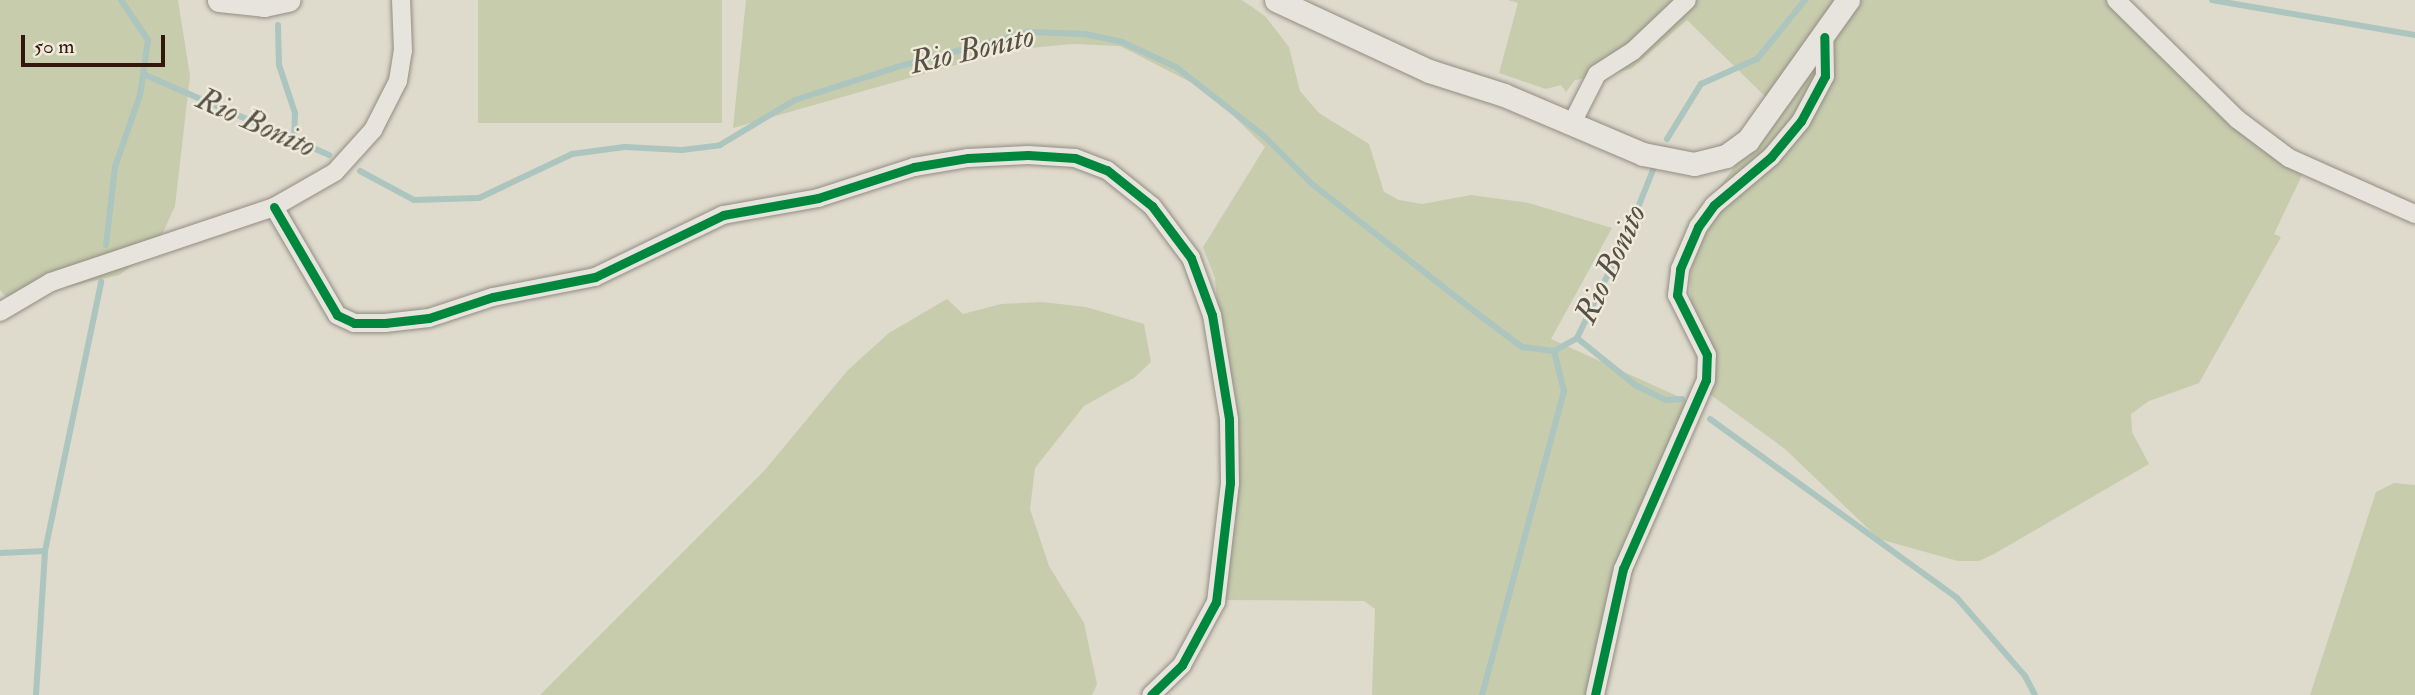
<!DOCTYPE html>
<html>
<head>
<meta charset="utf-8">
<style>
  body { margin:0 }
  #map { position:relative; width:2415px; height:695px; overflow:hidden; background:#dedacc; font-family:"IM FELL Double Pica",serif }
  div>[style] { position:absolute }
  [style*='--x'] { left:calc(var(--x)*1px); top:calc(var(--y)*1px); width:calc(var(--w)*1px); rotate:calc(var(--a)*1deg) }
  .green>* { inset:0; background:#c7ccad; transform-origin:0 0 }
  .stream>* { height:6px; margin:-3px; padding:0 3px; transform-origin:3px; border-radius:3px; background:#acc5be }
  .roads { filter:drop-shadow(0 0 2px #928c82) drop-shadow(0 0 2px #928c82) }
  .street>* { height:18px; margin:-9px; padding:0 9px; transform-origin:9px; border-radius:9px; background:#e6e4dd }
  .secondary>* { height:23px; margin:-11.5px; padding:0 11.5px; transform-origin:11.5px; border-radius:11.5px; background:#e6e4dd }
  .cycleway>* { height:9px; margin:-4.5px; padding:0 4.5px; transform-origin:4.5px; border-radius:4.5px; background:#00873e }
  span { translate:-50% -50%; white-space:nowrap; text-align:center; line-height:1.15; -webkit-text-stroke:5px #efead9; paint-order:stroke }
  .water-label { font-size:32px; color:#565148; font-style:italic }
  .scale { position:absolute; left:21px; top:35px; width:144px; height:32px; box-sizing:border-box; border:4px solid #33170c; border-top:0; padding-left:9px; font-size:21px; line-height:24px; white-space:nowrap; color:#33170c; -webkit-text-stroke:5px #efead9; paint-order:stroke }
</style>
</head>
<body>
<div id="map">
  <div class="green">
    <i style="clip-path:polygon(0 0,178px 0,190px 76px,175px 206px,156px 248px,119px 275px,9px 300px,0 290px)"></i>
    <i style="left:478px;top:0;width:244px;height:123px"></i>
    <i style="clip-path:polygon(746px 0,1242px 0,1265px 16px,1289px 47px,1300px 91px,1319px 113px,1369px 144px,1384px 192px,1399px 200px,1422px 204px,1471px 195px,1529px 203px,1612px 228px,1551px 339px,1695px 404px,1644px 538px,1609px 644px,1599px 695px,1372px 695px,1375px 609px,1364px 601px,1219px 600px,1227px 533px,1236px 524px,1215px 278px,1203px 247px,1265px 147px,1208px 91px,1120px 46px,1073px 44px,1008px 50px,733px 128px)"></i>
    <i style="clip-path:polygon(1508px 0,2123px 0,2303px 173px,2274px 234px,2281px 237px,2199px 383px,2149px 401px,2131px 414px,2132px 432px,2149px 464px,1994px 554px,1979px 561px,1958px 561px,1879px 539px,1785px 449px,1704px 390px,1691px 324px,1690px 280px,1696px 238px,1708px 202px,1778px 109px,1687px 20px,1631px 69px,1575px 80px,1566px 92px,1561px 85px,1546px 89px,1499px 73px,1518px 3px)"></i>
    <i style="clip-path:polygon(947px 299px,963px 314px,1001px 304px,1042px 302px,1086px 307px,1144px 324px,1151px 362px,1134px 378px,1084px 406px,1035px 468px,1030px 509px,1049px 566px,1084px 623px,1097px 684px,1092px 695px,540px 695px,764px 471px,848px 370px,889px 333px)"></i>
    <i style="clip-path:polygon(2394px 483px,2415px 485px,2415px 695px,2310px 695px,2376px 492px)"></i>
  </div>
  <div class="stream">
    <i style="--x:2212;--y:0;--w:206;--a:9.8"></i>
    <i style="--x:278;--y:25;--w:40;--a:88.6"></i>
    <i style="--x:279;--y:65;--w:51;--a:71.6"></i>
    <i style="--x:295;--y:113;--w:26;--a:92"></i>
    <i style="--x:143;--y:74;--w:203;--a:23.5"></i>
    <i style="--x:1667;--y:139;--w:65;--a:-58.3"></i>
    <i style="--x:1701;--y:84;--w:61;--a:-24.1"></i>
    <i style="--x:1757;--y:59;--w:76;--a:-50.9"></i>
    <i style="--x:360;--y:171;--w:61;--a:28.2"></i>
    <i style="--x:414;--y:200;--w:65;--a:-1.8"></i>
    <i style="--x:479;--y:198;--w:103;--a:-25.3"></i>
    <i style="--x:572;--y:154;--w:53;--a:-7.5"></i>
    <i style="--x:625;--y:147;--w:57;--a:3"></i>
    <i style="--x:682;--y:150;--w:38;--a:-7"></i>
    <i style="--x:720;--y:145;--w:87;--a:-31"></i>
    <i style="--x:795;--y:100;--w:107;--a:-17.9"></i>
    <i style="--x:897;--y:67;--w:137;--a:-14.9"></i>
    <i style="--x:1029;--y:32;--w:56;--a:2"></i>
    <i style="--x:1085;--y:34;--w:38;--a:12"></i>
    <i style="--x:1122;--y:42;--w:60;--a:24.8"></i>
    <i style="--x:1176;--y:67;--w:112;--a:38.1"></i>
    <i style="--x:1264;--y:136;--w:68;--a:45"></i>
    <i style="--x:1312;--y:184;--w:211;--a:38.1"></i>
    <i style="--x:1478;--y:314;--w:55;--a:36.9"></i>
    <i style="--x:1522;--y:347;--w:32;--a:7"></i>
    <i style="--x:1554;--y:351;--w:26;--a:-29"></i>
    <i style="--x:1577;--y:338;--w:114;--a:-64.1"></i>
    <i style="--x:1627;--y:235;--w:70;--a:-68.2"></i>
    <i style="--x:106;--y:245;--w:79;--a:-83.4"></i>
    <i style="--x:115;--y:167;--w:76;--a:-70.9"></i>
    <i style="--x:140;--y:95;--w:56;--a:-81.7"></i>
    <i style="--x:148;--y:40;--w:48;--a:-124"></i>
    <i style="--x:1577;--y:338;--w:75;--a:39"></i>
    <i style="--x:1635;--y:385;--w:34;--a:26"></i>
    <i style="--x:1666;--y:400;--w:16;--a:-4"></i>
    <i style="--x:1710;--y:419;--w:305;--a:35.9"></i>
    <i style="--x:1957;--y:598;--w:103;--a:48.9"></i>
    <i style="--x:2025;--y:676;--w:21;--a:62"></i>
    <i style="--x:0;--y:553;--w:45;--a:-2.5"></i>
    <i style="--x:36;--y:695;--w:144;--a:-86.4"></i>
    <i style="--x:45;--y:551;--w:275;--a:-78.2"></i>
    <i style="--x:1482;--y:695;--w:315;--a:-74.9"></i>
    <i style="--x:1564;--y:391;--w:41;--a:-104"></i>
  </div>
  <div class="roads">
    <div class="street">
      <i style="--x:2116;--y:0;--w:170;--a:44.5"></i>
      <i style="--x:2237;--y:119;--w:65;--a:36.9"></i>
      <i style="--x:2289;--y:158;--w:138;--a:24"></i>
      <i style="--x:1571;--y:125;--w:57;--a:-63"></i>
      <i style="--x:1597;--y:74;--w:43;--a:-32.6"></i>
      <i style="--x:1633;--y:51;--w:74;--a:-43.4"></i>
      <i style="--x:274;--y:207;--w:125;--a:59.7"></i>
      <i style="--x:337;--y:315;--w:19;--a:25"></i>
      <i style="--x:354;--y:323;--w:31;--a:0"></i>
      <i style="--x:385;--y:323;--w:44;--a:-6.5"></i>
      <i style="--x:429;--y:318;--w:67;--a:-18.2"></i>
      <i style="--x:493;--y:297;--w:104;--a:-11.1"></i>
      <i style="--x:595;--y:277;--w:142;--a:-25.8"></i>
      <i style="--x:723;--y:215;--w:97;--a:-10.1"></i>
      <i style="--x:818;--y:198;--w:101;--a:-17.9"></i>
      <i style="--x:914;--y:167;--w:55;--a:-9.5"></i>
      <i style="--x:968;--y:158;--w:60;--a:-2.9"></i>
      <i style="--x:1028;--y:155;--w:47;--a:3.7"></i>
      <i style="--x:1075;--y:158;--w:34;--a:21"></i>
      <i style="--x:1107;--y:170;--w:58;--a:38.7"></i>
      <i style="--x:1152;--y:206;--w:65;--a:53.1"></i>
      <i style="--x:1191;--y:258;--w:61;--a:69.8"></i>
      <i style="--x:1212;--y:315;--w:105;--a:80.7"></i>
      <i style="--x:1229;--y:419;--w:64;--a:89.1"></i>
      <i style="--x:1230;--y:483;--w:120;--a:96.7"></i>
      <i style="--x:1216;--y:602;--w:72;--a:118.4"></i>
      <i style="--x:1182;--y:665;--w:43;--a:135.9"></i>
      <i style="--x:0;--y:312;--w:59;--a:-30.5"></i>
      <i style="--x:51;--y:282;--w:235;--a:-18.6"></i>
      <i style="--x:274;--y:207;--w:70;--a:-29.8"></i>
      <i style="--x:335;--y:172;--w:57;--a:-47.9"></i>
      <i style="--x:373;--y:130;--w:55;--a:-63"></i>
      <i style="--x:398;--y:81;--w:30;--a:-81"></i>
      <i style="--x:403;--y:51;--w:51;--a:-92.2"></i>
      <i style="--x:1595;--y:695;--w:129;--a:-77.5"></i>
      <i style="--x:1623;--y:569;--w:206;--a:-66.3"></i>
      <i style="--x:1706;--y:380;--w:25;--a:-88"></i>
      <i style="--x:1707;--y:355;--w:67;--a:-116.6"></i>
      <i style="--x:1677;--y:295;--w:26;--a:-83"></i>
      <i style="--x:1680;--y:269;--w:46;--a:-66.8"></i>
      <i style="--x:1698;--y:227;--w:27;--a:-54"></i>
      <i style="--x:1714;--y:205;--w:75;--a:-40.1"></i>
      <i style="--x:1771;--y:157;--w:47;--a:-50.2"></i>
      <i style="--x:1801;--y:121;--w:51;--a:-61.9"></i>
      <i style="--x:1825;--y:76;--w:39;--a:-91"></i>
    </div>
    <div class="secondary">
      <i style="--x:219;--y:0;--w:45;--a:6.3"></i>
      <i style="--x:264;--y:5;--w:25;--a:-12"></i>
      <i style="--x:1276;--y:0;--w:169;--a:24.9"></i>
      <i style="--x:1429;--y:71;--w:79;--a:17.7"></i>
      <i style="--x:1504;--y:95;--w:151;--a:23"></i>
      <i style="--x:1643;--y:154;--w:52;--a:11.1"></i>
      <i style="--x:1694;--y:164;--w:33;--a:-14"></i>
      <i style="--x:1726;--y:156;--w:27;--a:-36"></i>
      <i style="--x:1748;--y:140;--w:172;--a:-54.5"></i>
    </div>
  </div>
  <div class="cycleway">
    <i style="--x:274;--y:207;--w:125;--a:59.7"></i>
    <i style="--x:337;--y:315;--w:19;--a:25"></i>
    <i style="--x:354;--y:323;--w:31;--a:0"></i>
    <i style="--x:385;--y:323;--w:44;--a:-6.5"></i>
    <i style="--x:429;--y:318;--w:67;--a:-18.2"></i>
    <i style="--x:493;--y:297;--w:104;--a:-11.1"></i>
    <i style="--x:595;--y:277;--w:142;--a:-25.8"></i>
    <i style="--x:723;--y:215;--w:97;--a:-10.1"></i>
    <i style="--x:818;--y:198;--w:101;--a:-17.9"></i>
    <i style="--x:914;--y:167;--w:55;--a:-9.5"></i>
    <i style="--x:968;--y:158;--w:60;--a:-2.9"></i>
    <i style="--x:1028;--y:155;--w:47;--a:3.7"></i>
    <i style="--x:1075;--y:158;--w:34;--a:21"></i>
    <i style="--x:1107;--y:170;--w:58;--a:38.7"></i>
    <i style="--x:1152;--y:206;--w:65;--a:53.1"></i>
    <i style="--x:1191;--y:258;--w:61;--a:69.8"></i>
    <i style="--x:1212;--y:315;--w:105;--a:80.7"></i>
    <i style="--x:1229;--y:419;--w:64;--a:89.1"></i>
    <i style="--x:1230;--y:483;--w:120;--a:96.7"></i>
    <i style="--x:1216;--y:602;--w:72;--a:118.4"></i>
    <i style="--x:1182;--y:665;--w:43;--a:135.9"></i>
    <i style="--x:1595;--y:695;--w:129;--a:-77.5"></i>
    <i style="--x:1623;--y:569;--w:206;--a:-66.3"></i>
    <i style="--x:1706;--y:380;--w:25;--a:-88"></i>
    <i style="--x:1707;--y:355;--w:67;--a:-116.6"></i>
    <i style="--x:1677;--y:295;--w:26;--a:-83"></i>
    <i style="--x:1680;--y:269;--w:46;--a:-66.8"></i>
    <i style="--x:1698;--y:227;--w:27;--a:-54"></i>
    <i style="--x:1714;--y:205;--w:75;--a:-40.1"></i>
    <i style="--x:1771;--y:157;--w:47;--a:-50.2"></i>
    <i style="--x:1801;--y:121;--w:51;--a:-61.9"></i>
    <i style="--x:1825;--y:76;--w:39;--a:-91"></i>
  </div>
  <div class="water-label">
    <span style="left:972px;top:50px;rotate:-13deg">Rio Bonito</span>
    <span style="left:256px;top:123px;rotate:24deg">Rio Bonito</span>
    <span style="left:1611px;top:264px;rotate:-65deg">Rio Bonito</span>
  </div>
  <div class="scale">50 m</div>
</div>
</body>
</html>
